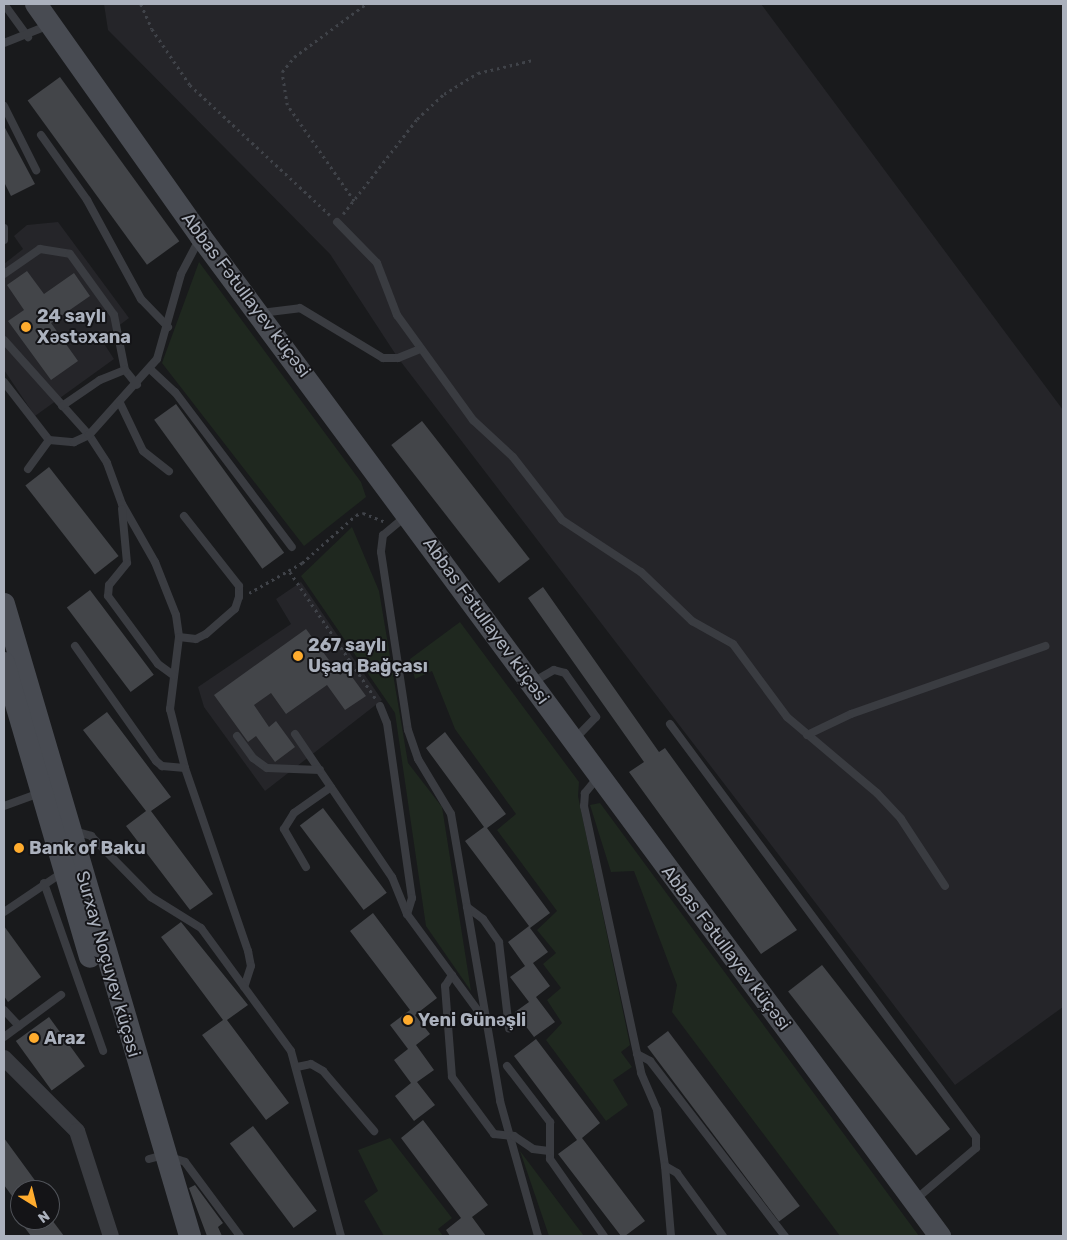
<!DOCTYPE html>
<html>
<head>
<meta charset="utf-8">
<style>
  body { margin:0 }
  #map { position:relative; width:1067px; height:1240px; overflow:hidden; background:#191a1c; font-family:Rubik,sans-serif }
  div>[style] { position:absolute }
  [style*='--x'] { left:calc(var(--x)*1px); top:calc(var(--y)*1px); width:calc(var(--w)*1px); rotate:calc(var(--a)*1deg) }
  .built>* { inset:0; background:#252529 }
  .green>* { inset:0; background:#1f281f }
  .building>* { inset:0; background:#434549; transform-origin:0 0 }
  .path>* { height:2.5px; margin-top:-1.25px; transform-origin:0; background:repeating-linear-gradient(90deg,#404349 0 2.5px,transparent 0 6.5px) }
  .lane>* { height:8px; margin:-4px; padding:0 4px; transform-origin:4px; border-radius:4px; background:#3a3c41 }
  .street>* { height:16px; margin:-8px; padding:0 8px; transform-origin:8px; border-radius:8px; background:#3a3c41 }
  .secondary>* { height:22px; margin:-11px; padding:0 11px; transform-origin:11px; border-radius:11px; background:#484b52 }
  .dots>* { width:14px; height:14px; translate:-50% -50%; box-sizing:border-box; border:2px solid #141417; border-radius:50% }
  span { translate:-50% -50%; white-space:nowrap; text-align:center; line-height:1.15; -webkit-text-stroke:4px #141417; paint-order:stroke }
  .street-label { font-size:18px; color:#abb1bd }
  .poi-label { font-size:18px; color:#abb1bd; font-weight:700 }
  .left { translate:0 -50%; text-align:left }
  .frame { position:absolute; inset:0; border:5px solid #abb1bd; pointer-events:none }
  .north { position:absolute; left:10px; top:1180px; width:50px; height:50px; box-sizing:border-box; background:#141417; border:1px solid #505359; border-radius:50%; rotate:144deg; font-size:14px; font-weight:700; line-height:20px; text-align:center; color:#abb1bd }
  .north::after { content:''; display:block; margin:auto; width:18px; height:22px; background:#ffac2e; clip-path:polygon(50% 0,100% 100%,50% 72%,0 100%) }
</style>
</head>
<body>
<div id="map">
  <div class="built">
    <i style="clip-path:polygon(104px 4px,761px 4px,1063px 410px,1063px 1007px,955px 1085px,398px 358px,330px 254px,108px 30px)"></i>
    <i style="clip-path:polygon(58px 222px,129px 318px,101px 339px,114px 359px,35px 416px,4px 370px,4px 264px,23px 249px,14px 236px,27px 225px)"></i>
    <i style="clip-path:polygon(301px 582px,382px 700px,265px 791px,204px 707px,198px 687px,291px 624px,276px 599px)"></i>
  </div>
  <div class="green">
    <i style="clip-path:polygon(199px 262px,361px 482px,366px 497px,304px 546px,162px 363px)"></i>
    <i style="clip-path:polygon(352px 527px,379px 591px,408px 763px,442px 807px,471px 991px,426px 926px,395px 713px,301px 576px)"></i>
    <i style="clip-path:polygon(460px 622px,579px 782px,578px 796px,630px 1045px,621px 1052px,632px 1067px,613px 1080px,628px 1105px,606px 1121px,546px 1040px,562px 1023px,547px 1000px,561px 988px,543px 964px,556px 953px,537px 930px,557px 911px,497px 830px,516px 814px,455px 729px,432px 671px,415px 679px,410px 659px)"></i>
    <i style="clip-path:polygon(600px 803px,919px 1236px,840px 1236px,672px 1012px,677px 985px,634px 871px,611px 872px,590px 805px)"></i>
    <i style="clip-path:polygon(390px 1138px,452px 1218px,438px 1229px,443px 1236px,384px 1236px,364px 1201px,378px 1191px,358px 1150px)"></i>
    <i style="clip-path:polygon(520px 1151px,584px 1236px,549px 1236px)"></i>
  </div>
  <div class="building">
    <i style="left:60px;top:77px;width:203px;height:40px;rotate:54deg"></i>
    <i style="clip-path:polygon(4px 126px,35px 184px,11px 196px,4px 182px)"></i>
    <i style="clip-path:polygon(27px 271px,44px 294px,74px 273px,90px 296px,51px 323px,78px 361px,51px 380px,8px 321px,24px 310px,7px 285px)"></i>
    <i style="left:176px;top:404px;width:184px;height:27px;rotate:54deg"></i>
    <i style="left:422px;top:421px;width:175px;height:39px;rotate:52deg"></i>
    <i style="left:49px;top:467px;width:113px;height:30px;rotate:52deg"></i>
    <i style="clip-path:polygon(543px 587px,659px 752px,665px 748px,797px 930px,761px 954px,629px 772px,644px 762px,528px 598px)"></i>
    <i style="left:90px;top:590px;width:106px;height:29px;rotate:53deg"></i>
    <i style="clip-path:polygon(306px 629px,340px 675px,347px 670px,366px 696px,345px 710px,327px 685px,286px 714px,271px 693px,254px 705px,269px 727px,276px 721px,295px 747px,275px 762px,256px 736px,248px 742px,214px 695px)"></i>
    <i style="clip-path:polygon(107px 712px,171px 797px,151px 811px,213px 894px,190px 910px,126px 826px,146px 811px,83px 730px)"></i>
    <i style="clip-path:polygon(445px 732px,506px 814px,487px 828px,550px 913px,530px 928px,548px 952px,533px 963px,550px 986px,536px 997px,555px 1022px,534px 1037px,515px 1012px,529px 1002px,510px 977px,525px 966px,508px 942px,529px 926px,465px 841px,484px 827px,426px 748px)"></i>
    <i style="left:323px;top:808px;width:106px;height:29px;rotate:53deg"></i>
    <i style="clip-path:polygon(373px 913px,437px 998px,415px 1015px,430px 1034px,416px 1045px,434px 1070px,417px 1082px,435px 1105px,414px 1121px,395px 1096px,411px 1083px,394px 1060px,408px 1049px,390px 1025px,410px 1010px,350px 931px)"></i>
    <i style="clip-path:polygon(181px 922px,248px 1005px,227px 1020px,289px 1103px,266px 1120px,202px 1035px,223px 1020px,161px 937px)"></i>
    <i style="clip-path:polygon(4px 926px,41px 977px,8px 1002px,4px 996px)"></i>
    <i style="left:822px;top:965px;width:208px;height:43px;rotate:52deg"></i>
    <i style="left:49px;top:1017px;width:61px;height:41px;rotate:54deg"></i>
    <i style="left:668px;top:1031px;width:219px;height:26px;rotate:53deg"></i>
    <i style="clip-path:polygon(536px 1039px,600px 1123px,582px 1138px,645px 1221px,625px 1236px,621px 1236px,558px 1154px,577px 1140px,514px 1056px)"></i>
    <i style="clip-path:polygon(423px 1120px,488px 1205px,472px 1217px,486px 1236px,450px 1236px,446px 1230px,461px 1218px,401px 1138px)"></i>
    <i style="left:253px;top:1126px;width:106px;height:29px;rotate:53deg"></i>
    <i style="clip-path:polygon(4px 1138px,42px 1190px,20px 1190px,20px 1207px,4px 1185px)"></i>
    <i style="clip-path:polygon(195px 1185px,223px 1223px,218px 1227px,222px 1236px,207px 1236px,189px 1188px)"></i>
    <i style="clip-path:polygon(19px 1220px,52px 1220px,64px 1236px,31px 1236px)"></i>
  </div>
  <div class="path">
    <i style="--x:141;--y:4;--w:27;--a:66"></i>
    <i style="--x:152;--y:29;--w:68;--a:55.8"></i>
    <i style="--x:190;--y:85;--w:191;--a:42.9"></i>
    <i style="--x:354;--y:201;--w:117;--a:-124.9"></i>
    <i style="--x:287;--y:105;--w:33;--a:-99"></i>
    <i style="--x:282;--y:72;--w:19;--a:-51"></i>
    <i style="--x:294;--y:57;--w:89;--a:-36.4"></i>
    <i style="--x:343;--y:214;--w:120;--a:-52.1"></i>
    <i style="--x:417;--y:119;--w:37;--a:-43"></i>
    <i style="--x:444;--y:94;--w:40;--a:-32"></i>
    <i style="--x:478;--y:73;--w:57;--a:-13.3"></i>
    <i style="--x:290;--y:572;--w:153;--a:55.9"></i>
    <i style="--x:249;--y:593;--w:61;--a:-29.5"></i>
    <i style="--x:302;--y:563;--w:72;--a:-41.6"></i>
    <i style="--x:356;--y:515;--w:7;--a:-16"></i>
    <i style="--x:363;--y:513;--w:24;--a:22"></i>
  </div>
  <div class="lane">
    <i style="--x:4;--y:4;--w:41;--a:54"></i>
    <i style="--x:4;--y:43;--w:48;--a:-21.8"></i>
    <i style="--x:4;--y:106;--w:72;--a:63.4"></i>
    <i style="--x:41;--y:135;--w:80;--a:54.7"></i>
    <i style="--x:87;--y:200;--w:113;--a:61.4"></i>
    <i style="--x:141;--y:299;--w:39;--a:46"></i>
    <i style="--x:337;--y:222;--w:57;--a:45.7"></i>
    <i style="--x:377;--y:263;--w:56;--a:69"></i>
    <i style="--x:397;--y:315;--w:130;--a:54.1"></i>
    <i style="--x:473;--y:420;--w:54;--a:42.8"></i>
    <i style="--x:513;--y:457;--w:80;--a:52.1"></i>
    <i style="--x:562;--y:520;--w:95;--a:33.4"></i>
    <i style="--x:641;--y:572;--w:71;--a:43.9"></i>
    <i style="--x:692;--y:621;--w:47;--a:29.3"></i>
    <i style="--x:733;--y:644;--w:91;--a:53.5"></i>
    <i style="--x:787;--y:717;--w:118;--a:40.2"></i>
    <i style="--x:877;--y:793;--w:35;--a:47"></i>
    <i style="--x:901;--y:819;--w:80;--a:56.7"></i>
    <i style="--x:4;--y:228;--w:12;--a:90"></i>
    <i style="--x:4;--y:274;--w:44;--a:-34.8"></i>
    <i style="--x:40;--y:249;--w:30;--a:9"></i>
    <i style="--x:70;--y:254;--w:75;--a:54.2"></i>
    <i style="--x:114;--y:315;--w:56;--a:78.7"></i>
    <i style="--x:125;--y:370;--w:19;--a:51"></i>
    <i style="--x:261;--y:313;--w:39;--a:-7"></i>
    <i style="--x:300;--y:308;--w:97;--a:31.1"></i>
    <i style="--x:383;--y:358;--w:15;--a:0"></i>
    <i style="--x:398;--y:358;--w:24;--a:-22"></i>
    <i style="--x:4;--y:340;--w:127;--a:48.2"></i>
    <i style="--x:89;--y:435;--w:33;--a:57"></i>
    <i style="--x:107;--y:463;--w:44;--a:69.9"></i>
    <i style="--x:122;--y:504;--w:67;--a:60.4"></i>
    <i style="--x:155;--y:562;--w:57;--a:68.4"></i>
    <i style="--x:176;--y:615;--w:22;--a:82"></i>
    <i style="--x:179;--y:637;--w:73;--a:97.1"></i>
    <i style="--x:170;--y:709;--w:61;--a:75.7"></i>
    <i style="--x:185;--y:768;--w:194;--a:71"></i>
    <i style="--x:248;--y:951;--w:15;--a:79"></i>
    <i style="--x:251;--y:966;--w:22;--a:108"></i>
    <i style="--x:151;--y:370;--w:33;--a:43"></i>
    <i style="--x:175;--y:392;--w:194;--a:53"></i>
    <i style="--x:4;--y:382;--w:73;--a:52.2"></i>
    <i style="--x:49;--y:440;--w:25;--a:5"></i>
    <i style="--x:74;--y:442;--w:17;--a:-25"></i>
    <i style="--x:89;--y:435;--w:102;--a:-48.2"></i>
    <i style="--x:157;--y:359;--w:88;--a:-74.2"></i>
    <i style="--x:181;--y:274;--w:41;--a:-62.2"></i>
    <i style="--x:120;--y:403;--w:53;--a:64.4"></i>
    <i style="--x:143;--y:451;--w:33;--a:38"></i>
    <i style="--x:62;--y:406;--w:46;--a:-34.4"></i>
    <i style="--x:100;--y:380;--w:27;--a:-22"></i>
    <i style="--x:28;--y:469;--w:36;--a:-54"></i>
    <i style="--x:122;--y:509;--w:54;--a:84.7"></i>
    <i style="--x:127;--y:563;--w:28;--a:129"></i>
    <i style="--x:109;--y:585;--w:11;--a:95"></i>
    <i style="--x:108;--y:596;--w:84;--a:53.7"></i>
    <i style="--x:158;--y:664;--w:19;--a:36"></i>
    <i style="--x:406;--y:516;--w:30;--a:140"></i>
    <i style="--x:383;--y:535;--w:17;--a:97"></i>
    <i style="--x:381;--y:552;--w:180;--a:81.4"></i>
    <i style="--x:408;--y:730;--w:31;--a:71"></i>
    <i style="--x:418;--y:759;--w:64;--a:59"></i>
    <i style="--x:451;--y:814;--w:94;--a:80.2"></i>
    <i style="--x:467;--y:907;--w:20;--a:37"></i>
    <i style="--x:483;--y:919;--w:28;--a:55"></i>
    <i style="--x:499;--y:942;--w:87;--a:83.4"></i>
    <i style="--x:179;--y:637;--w:17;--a:7"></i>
    <i style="--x:196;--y:639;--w:11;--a:-27"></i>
    <i style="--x:206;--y:634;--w:38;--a:-41"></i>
    <i style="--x:235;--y:609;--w:13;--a:-72"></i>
    <i style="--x:239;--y:597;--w:11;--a:-90"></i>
    <i style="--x:239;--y:586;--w:89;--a:-128.2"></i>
    <i style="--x:75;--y:646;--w:141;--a:54.8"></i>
    <i style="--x:156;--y:761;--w:8;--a:40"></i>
    <i style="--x:162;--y:766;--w:23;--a:5"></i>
    <i style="--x:533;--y:682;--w:24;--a:-30"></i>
    <i style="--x:554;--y:670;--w:11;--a:15"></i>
    <i style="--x:565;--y:673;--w:54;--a:54.8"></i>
    <i style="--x:596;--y:717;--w:29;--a:134"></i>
    <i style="--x:380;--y:706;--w:18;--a:68"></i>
    <i style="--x:387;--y:723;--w:177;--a:81.9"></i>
    <i style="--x:412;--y:898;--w:17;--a:107"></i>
    <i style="--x:670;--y:724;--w:514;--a:53.46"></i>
    <i style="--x:976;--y:1137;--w:11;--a:90"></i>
    <i style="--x:976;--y:1148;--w:79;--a:139.6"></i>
    <i style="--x:295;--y:734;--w:173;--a:55.9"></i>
    <i style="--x:392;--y:877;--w:40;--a:68"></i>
    <i style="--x:407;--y:914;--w:130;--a:53.7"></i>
    <i style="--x:807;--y:735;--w:49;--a:-25.5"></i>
    <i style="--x:851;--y:714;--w:206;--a:-19.3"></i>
    <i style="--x:237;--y:736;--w:27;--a:54"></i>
    <i style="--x:253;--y:758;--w:17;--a:36"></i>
    <i style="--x:267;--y:768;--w:53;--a:2.2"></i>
    <i style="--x:598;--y:777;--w:21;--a:129"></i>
    <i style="--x:585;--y:793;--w:13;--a:94"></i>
    <i style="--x:584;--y:806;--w:273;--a:77.9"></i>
    <i style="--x:641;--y:1073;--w:40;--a:66.6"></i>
    <i style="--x:657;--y:1110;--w:57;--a:81.9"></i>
    <i style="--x:665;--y:1166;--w:14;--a:30"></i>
    <i style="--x:677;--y:1173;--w:78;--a:53.9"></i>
    <i style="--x:4;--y:806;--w:38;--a:-20"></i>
    <i style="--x:74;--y:831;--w:18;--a:16"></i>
    <i style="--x:91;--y:836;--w:86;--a:45.5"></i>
    <i style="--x:151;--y:897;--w:59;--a:31.8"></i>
    <i style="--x:201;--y:928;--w:152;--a:53.8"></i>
    <i style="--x:291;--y:1051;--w:192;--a:74.9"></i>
    <i style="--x:306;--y:867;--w:44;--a:-120.1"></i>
    <i style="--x:284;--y:829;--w:19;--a:-58"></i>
    <i style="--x:294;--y:813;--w:45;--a:-35.1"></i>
    <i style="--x:44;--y:883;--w:178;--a:70.6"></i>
    <i style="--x:467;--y:907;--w:197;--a:80.3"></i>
    <i style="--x:500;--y:1101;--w:140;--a:74.3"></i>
    <i style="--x:4;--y:912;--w:71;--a:-34.1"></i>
    <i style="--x:452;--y:975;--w:13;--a:122"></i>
    <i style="--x:445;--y:986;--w:91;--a:85.6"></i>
    <i style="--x:452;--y:1077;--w:71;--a:53.6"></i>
    <i style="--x:494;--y:1134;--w:20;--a:6"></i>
    <i style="--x:514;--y:1136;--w:23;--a:34"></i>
    <i style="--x:533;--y:1149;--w:16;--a:7"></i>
    <i style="--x:4;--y:1010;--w:22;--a:47"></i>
    <i style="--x:4;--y:1037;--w:71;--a:-36.4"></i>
    <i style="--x:637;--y:1054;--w:15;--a:28"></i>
    <i style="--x:650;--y:1061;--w:221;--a:52.4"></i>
    <i style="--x:507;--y:1066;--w:71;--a:52.5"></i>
    <i style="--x:550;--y:1122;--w:37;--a:90"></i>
    <i style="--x:550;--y:1159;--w:94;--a:55"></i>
    <i style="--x:297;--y:1067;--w:14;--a:-12"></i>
    <i style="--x:311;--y:1064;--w:14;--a:30"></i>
    <i style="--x:323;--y:1071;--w:79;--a:49.6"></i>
    <i style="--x:149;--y:1159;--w:16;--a:-15"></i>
    <i style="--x:164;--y:1155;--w:22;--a:18"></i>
    <i style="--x:185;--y:1162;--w:92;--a:53.4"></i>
    <i style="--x:665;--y:1166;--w:70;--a:85.1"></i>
  </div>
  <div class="street">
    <i style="--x:4;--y:1058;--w:103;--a:45"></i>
    <i style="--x:77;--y:1131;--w:110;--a:72.1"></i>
  </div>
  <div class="secondary">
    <i style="--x:36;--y:4;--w:286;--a:54.7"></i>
    <i style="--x:201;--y:237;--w:1243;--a:53.51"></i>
    <i style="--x:4;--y:604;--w:659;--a:73.6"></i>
    <i style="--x:4;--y:663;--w:306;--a:73.7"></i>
  </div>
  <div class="dots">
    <i style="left:26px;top:327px;background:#ffac2e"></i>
    <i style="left:298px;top:656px;background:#ffac2e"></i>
    <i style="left:19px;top:848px;background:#ffac2e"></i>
    <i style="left:408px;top:1020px;background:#ffac2e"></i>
    <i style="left:34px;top:1038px;background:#ffac2e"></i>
  </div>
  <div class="street-label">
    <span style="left:246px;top:295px;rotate:53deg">Abbas Fətullayev küçəsi</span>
    <span style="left:486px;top:621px;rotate:54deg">Abbas Fətullayev küçəsi</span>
    <span style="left:726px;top:948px;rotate:53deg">Abbas Fətullayev küçəsi</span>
    <span style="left:108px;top:964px;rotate:74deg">Surxay Noçuyev küçəsi</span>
  </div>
  <div class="poi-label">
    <span class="left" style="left:37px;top:327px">24 saylı<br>Xəstəxana</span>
    <span class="left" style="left:308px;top:656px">267 saylı<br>Uşaq Bağçası</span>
    <span class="left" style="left:29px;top:848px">Bank of Baku</span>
    <span class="left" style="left:418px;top:1020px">Yeni Günəşli</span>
    <span class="left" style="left:44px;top:1038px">Araz</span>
  </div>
  <div class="frame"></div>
  <div class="north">N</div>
</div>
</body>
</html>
